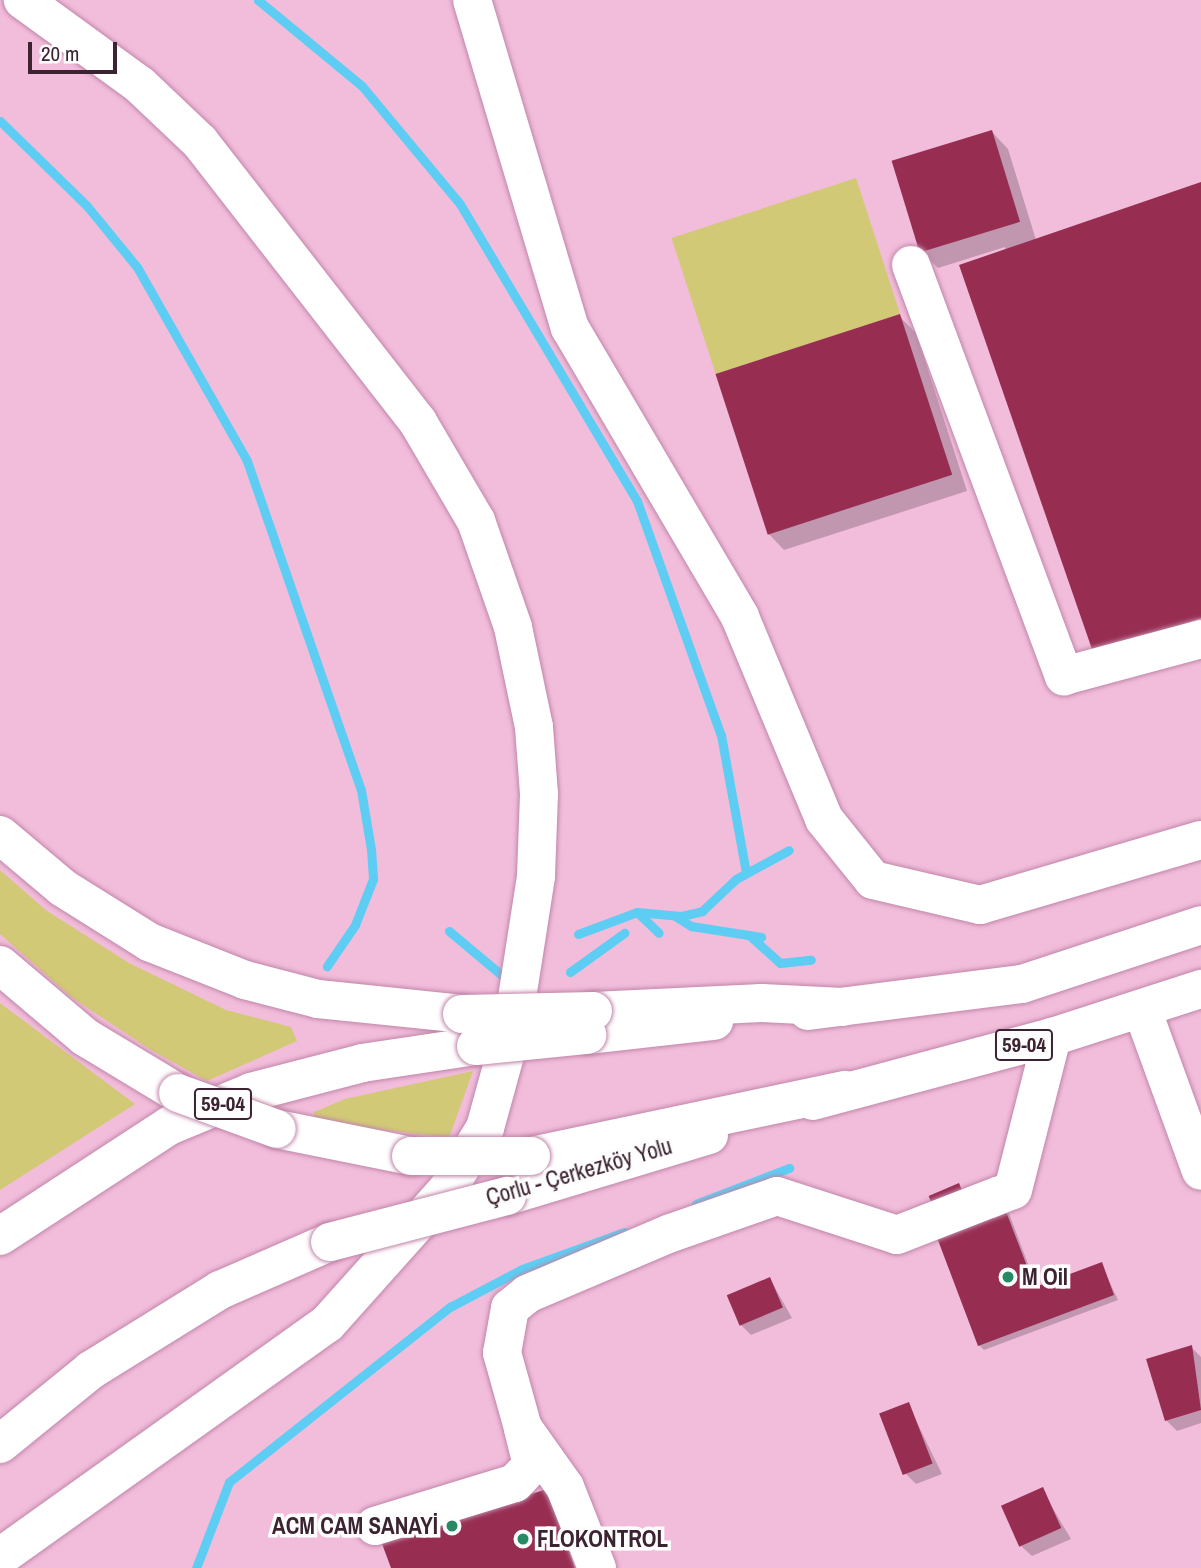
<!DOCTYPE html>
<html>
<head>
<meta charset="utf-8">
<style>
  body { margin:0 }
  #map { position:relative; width:1201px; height:1568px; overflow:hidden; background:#fdcbe8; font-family:"Archivo Narrow",sans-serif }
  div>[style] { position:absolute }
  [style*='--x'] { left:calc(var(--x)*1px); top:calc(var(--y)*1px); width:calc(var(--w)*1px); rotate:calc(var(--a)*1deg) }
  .built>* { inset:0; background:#f2bcdb; transform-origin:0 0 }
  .green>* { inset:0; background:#d2c976; transform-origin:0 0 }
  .shadow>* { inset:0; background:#0003 }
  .stream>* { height:9px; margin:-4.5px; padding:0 4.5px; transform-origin:4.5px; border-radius:4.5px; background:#5ecdf3 }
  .building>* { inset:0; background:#972e52; transform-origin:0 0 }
  .roads { filter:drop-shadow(0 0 2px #c086a8) drop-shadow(0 0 2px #c086a8) }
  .minor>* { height:38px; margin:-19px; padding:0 19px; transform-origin:19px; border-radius:19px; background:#fff }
  .major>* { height:38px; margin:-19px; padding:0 19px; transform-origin:19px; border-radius:19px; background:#fff }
  .highway>* { height:38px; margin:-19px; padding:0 19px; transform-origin:19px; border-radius:19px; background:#fff }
  .bridges { filter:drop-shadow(0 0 2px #c086a8) drop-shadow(0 0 2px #c086a8) }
  .major-bridge>* { height:38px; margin:-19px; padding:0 19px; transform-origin:19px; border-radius:19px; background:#fff }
  .highway-bridge>* { height:38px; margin:-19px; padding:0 19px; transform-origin:19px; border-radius:19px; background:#fff }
  .dots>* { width:19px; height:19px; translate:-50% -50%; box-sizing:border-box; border:4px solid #fdfdfd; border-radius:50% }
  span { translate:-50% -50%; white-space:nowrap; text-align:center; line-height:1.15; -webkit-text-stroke:7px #fdfdfd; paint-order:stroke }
  .shield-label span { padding:2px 5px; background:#fdfdfd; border:2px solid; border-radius:5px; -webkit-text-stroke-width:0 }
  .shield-label { font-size:21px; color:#3b2331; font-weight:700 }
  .street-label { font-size:23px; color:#3b2331 }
  .poi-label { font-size:23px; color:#3b2331; font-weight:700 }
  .left { translate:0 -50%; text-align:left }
  .right { translate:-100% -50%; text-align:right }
  .scale { position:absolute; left:28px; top:42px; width:89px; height:32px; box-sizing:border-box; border:4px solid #3b2331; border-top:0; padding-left:9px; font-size:21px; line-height:24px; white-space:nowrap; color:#3b2331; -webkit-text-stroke:5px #fdfdfd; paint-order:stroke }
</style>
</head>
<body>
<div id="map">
  <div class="built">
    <i style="left:0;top:0;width:1201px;height:1568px"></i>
  </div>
  <div class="green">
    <i style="left:856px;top:178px;width:143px;height:194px;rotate:72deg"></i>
    <i style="clip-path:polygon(0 870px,47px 911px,129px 963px,226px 1010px,291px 1027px,297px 1041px,207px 1081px,151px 1050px,71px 997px,0 934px)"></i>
    <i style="clip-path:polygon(0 1003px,135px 1104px,0 1190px)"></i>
    <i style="clip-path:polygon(473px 1071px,449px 1138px,315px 1121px,314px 1112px,345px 1099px)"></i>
  </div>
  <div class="shadow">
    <i style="clip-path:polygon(992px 132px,1008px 149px,1036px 240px,1201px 184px,1201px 639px,1111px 670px,1005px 247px,938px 268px,921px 252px)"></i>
    <i style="clip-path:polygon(899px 316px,916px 333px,967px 491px,784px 550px,768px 533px)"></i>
    <i style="clip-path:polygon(1007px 1208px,1037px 1288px,1101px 1264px,1118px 1300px,984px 1350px,979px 1345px)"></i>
    <i style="clip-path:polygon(770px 1279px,792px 1318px,751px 1335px,740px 1324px)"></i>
    <i style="clip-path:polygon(1191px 1347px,1201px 1357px,1201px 1423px,1177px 1431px,1166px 1420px)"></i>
    <i style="clip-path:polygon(908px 1404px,942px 1474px,916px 1484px,905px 1473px)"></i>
    <i style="clip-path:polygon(1042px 1490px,1071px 1539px,1032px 1556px,1021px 1546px)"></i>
  </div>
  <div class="stream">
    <i style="--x:258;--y:0;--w:135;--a:39.6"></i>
    <i style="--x:362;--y:86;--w:153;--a:50.3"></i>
    <i style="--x:460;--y:204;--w:346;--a:59.2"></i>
    <i style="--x:637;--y:501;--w:249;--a:70.3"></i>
    <i style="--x:721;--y:735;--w:140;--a:79.7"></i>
    <i style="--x:0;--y:121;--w:122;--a:44.3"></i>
    <i style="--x:87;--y:206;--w:79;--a:50.7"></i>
    <i style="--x:137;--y:267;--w:223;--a:60.4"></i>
    <i style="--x:247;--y:461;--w:348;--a:70.9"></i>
    <i style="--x:361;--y:790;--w:60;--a:80.4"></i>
    <i style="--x:371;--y:849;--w:30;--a:86"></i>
    <i style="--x:373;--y:879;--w:49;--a:111.4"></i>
    <i style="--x:355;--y:925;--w:50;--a:124.3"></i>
    <i style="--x:637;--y:912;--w:44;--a:5.2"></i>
    <i style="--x:681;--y:916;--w:22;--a:-13"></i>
    <i style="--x:702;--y:911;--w:47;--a:-43.3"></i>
    <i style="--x:736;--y:879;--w:60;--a:-28.7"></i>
    <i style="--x:675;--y:916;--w:19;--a:32"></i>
    <i style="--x:691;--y:926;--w:71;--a:8.9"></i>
    <i style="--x:449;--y:931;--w:72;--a:39.9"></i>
    <i style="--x:578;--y:934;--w:63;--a:-20.4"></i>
    <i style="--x:637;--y:912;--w:30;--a:44"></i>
    <i style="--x:749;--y:935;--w:42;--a:42.1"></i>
    <i style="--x:780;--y:963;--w:31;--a:-6"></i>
    <i style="--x:570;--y:972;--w:67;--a:-35.8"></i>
    <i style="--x:696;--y:1204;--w:100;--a:-21.2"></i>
    <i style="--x:196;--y:1568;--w:92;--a:-69"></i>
    <i style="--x:229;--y:1482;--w:282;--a:-38.4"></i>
    <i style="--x:450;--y:1307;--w:81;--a:-27.8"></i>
    <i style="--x:522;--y:1269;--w:109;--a:-19.9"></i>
  </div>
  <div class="building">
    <i style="left:992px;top:130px;width:96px;height:105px;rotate:73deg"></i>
    <i style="clip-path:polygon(1201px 182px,1201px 618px,1094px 655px,959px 265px)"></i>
    <i style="left:900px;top:314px;width:169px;height:194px;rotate:72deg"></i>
    <i style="left:959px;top:1183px;width:23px;height:33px;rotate:67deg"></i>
    <i style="clip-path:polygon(1002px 1201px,1035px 1287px,1102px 1262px,1114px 1295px,978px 1346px,933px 1227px)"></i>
    <i style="left:770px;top:1277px;width:33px;height:47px;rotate:67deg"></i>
    <i style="clip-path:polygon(1192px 1345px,1201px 1410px,1165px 1421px,1146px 1359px)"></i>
    <i style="left:909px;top:1402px;width:66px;height:32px;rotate:69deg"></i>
    <i style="left:1043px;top:1487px;width:45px;height:46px;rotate:66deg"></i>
    <i style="clip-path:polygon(547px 1489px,575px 1568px,391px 1568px,381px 1541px)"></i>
  </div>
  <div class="roads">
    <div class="minor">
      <i style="--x:472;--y:0;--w:342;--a:73.4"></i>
      <i style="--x:570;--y:328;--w:335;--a:59.5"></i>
      <i style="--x:740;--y:617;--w:219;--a:67.4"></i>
      <i style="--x:824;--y:819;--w:78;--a:51.2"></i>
      <i style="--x:873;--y:880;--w:110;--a:13.2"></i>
      <i style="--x:980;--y:905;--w:230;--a:-16.4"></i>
      <i style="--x:911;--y:265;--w:439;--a:69.6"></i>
      <i style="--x:1064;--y:676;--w:142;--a:-15.1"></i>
      <i style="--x:1142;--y:1009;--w:172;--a:70"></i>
      <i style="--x:375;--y:1526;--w:146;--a:-17.1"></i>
      <i style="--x:515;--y:1483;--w:25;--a:-47"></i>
      <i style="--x:532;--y:1465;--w:38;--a:-104"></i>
      <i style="--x:597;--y:1568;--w:87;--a:-111.6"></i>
      <i style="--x:565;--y:1487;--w:72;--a:-125.4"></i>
      <i style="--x:523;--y:1428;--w:78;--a:-105.6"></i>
      <i style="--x:502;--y:1353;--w:46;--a:-79.9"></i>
      <i style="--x:510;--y:1308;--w:22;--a:-39"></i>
      <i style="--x:527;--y:1294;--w:156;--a:-23"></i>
      <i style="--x:671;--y:1233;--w:112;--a:-19.2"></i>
      <i style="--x:777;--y:1196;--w:126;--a:18"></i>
      <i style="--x:897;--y:1235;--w:124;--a:-21.2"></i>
      <i style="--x:1013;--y:1190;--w:158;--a:-75.7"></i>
    </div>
    <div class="major">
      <i style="--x:808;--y:1011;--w:216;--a:-7.2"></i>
      <i style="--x:1022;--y:984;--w:188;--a:-18.2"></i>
      <i style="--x:587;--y:1035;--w:128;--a:-6.3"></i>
      <i style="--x:813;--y:1101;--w:247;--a:-15"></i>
      <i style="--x:1052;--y:1037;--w:157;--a:-17.9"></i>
      <i style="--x:507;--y:1196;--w:211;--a:-16.8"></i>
      <i style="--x:0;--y:1236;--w:202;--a:-33.1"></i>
      <i style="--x:169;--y:1126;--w:89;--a:-22.5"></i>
      <i style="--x:251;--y:1092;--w:115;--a:-14.6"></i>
      <i style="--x:362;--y:1063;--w:115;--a:-8.5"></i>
      <i style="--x:0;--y:1444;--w:117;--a:-39.1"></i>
      <i style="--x:91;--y:1370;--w:152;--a:-31.8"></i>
      <i style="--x:220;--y:1290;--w:120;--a:-23.6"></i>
    </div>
    <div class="highway">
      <i style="--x:0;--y:835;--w:82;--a:40.1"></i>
      <i style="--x:63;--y:888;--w:102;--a:32.1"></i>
      <i style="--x:149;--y:942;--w:103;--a:21.6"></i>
      <i style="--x:245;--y:980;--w:75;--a:14.6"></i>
      <i style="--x:318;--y:999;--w:145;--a:5.9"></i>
      <i style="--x:0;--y:965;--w:111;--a:40.3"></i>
      <i style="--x:85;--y:1037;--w:109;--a:31.1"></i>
      <i style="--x:593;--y:1011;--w:169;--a:-2.7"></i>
      <i style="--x:762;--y:1003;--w:81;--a:2.8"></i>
      <i style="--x:277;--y:1129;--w:137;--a:11.4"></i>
      <i style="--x:531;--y:1156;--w:321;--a:-11.9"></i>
      <i style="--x:0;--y:1557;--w:402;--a:-35.5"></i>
      <i style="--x:327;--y:1324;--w:180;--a:-48.2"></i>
      <i style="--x:447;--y:1190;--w:73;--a:-58.5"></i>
      <i style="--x:485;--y:1128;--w:102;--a:-74.6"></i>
      <i style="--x:512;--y:1030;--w:156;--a:-81.1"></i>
      <i style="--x:536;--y:876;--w:82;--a:-87.9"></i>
      <i style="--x:539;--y:794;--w:67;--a:-94.3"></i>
      <i style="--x:534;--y:727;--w:102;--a:-101.9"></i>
      <i style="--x:513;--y:627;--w:112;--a:-109.2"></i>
      <i style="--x:476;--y:521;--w:115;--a:-120.4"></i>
      <i style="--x:418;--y:422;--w:355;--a:-127.9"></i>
      <i style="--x:200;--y:142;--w:83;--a:-136.5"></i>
      <i style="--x:140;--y:85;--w:145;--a:-144"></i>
    </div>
  </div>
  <div class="bridges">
    <div class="major-bridge">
      <i style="--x:476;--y:1046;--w:112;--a:-5.7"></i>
      <i style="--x:330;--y:1242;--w:183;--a:-14.6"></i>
    </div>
    <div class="highway-bridge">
      <i style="--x:462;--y:1014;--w:131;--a:-1.3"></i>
      <i style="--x:178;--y:1093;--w:105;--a:20"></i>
      <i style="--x:411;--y:1156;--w:120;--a:0"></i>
    </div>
  </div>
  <div class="dots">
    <i style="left:1008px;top:1277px;background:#268a64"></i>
    <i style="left:452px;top:1526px;background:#268a64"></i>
    <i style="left:523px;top:1539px;background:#268a64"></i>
  </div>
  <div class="shield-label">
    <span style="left:1024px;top:1045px">59-04</span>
    <span style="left:223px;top:1104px">59-04</span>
  </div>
  <div class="street-label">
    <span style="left:579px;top:1172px;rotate:-16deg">Çorlu - Çerkezköy Yolu</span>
  </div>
  <div class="poi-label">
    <span class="left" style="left:1022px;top:1277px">M Oil</span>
    <span class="right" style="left:438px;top:1526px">ACM CAM SANAYİ</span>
    <span class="left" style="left:537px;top:1539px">FLOKONTROL</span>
  </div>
  <div class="scale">20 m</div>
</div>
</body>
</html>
